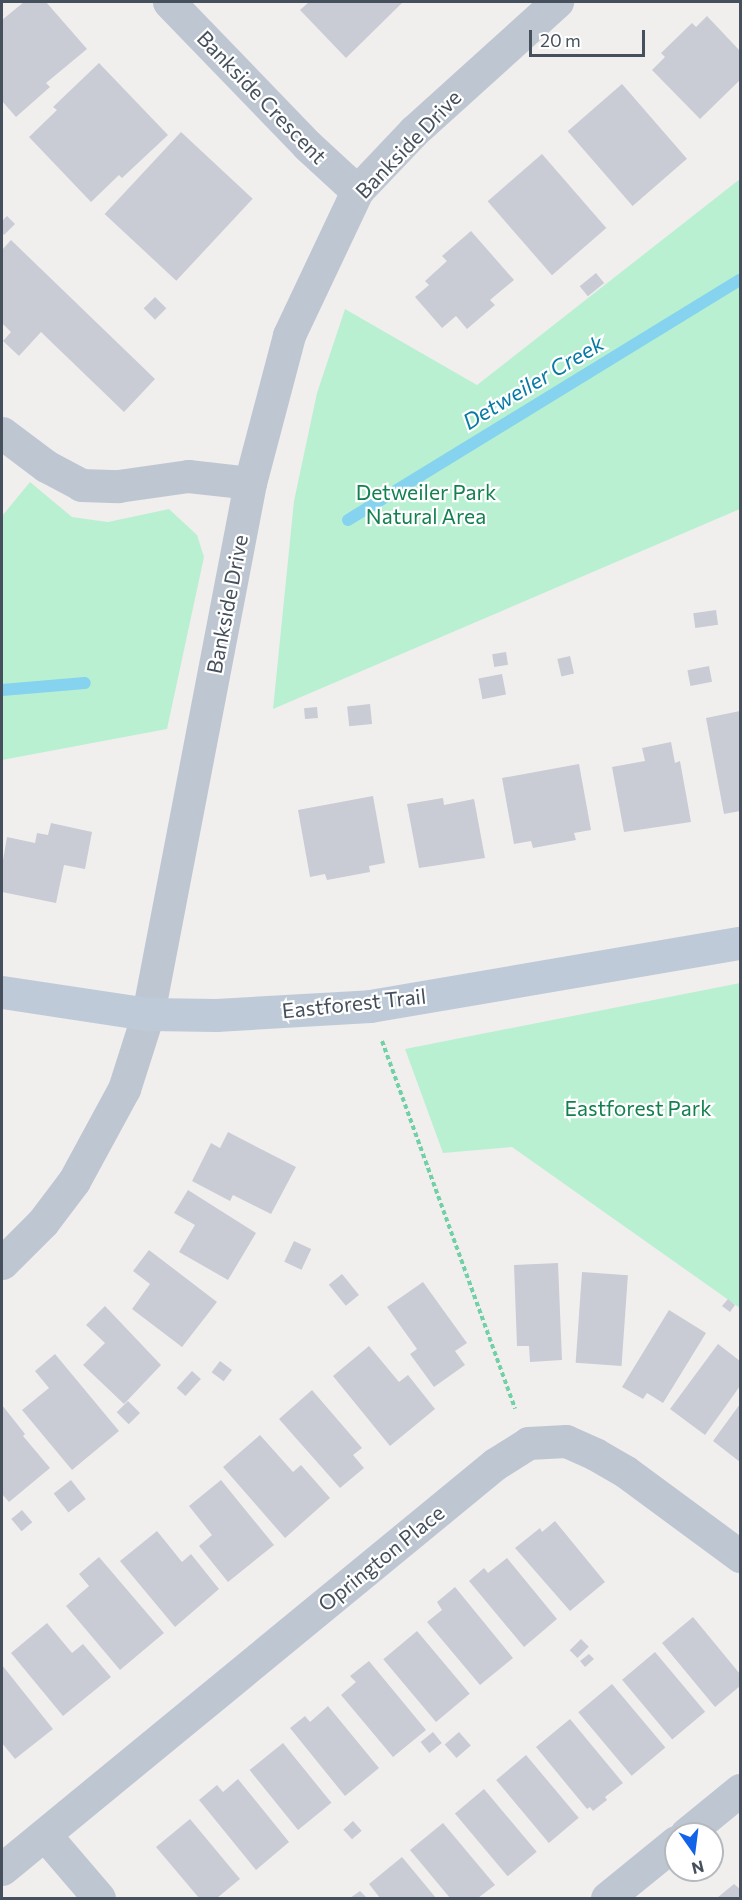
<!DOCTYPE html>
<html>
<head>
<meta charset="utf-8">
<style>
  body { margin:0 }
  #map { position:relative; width:742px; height:1900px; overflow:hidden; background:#f1eeee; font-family:Commissioner,sans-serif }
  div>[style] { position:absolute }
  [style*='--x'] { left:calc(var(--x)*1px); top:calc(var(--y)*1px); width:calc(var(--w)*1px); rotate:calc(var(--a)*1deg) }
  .green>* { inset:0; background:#baf0d2 }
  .stream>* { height:12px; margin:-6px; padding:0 6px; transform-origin:6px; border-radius:6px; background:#85d3ef }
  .building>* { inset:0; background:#c9ccd4; transform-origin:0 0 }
  .path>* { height:4px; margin-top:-2px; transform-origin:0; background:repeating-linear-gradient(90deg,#71d0a6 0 4.5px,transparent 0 7.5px) }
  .street>* { height:33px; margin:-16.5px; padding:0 16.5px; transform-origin:16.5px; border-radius:16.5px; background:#bec7d1 }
  .secondary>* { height:33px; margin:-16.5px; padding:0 16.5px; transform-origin:16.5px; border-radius:16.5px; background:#bfcad8 }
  span { translate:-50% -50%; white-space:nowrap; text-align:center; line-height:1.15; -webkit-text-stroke:4.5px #fff; paint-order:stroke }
  .street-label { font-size:21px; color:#45505c }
  .park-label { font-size:21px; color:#138050 }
  .water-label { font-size:22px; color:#077ba6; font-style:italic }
  .frame { position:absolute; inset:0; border:3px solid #45505c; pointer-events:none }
  .north { position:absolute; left:664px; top:1822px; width:60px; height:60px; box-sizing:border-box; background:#fff; border:2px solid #b5b9be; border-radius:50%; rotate:166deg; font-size:16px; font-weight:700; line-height:24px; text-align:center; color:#45505c }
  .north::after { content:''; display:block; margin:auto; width:21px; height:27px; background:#1263e7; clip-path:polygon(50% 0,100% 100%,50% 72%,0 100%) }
  .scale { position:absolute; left:529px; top:30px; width:116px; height:27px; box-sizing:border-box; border:3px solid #45505c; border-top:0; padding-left:8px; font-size:18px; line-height:21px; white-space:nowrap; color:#45505c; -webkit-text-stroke:4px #fff; paint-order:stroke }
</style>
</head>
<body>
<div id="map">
  <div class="green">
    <i style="clip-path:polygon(740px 179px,740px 509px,273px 709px,294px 501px,317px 393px,345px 309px,477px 385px)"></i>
    <i style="clip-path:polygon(30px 482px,72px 517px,108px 522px,169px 509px,197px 535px,204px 557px,167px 729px,2px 760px,2px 516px)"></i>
    <i style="clip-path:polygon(740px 983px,740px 1308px,512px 1147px,443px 1153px,405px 1049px)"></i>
  </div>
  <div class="stream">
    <i style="--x:348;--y:520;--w:460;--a:-31.5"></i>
    <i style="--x:2;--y:690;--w:83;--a:-4.8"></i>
  </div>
  <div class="building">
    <i style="clip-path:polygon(24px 2px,46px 2px,87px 49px,46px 83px,50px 87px,16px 117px,2px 101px,2px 20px)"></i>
    <i style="clip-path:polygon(309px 2px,403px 2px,346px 58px,300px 10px)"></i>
    <i style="clip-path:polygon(707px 16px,740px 51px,740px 80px,700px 119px,652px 70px,665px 57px,661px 53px,692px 23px,696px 27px)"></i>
    <i style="clip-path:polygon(99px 63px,168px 135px,122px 178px,119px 175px,91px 202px,29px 137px,57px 110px,53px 107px)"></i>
    <i style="left:622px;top:84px;width:99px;height:72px;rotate:49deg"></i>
    <i style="left:181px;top:132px;width:98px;height:112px;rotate:43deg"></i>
    <i style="left:542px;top:154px;width:98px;height:72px;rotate:49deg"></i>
    <i style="clip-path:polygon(7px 216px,15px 224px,4px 235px,2px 232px,2px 221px)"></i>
    <i style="clip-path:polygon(471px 231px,514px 280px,490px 300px,495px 305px,467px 329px,456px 316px,442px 328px,415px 297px,429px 285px,425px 281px,447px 261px,442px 256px)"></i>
    <i style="clip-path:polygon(11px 240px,155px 379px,124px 412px,41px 332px,19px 356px,3px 341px,11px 332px,2px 323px,2px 250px)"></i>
    <i style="left:596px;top:273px;width:13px;height:21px;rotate:51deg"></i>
    <i style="left:155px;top:297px;width:16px;height:16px;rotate:45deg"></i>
    <i style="left:716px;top:610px;width:15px;height:23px;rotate:82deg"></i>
    <i style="left:506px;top:652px;width:13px;height:14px;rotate:81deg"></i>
    <i style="left:570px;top:656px;width:18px;height:13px;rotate:77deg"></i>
    <i style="left:709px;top:666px;width:16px;height:22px;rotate:79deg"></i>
    <i style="left:502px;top:674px;width:21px;height:24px;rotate:79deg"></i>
    <i style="left:370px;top:704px;width:20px;height:23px;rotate:84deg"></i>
    <i style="left:317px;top:707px;width:11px;height:13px;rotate:85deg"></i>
    <i style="clip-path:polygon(740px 711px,740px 811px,724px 814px,706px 718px)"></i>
    <i style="clip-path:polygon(671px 742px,675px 763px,680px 761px,691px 822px,624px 832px,612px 767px,645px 761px,642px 748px)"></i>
    <i style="clip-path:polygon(579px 764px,591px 830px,574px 833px,576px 840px,533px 848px,531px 841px,514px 844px,502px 778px)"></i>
    <i style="clip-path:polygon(373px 796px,385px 863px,369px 866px,370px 872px,327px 880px,325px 874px,310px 877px,298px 810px)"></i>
    <i style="clip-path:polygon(443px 798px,444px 805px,474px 799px,485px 858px,419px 868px,407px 804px)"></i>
    <i style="clip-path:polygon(51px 823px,92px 832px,85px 869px,64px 865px,56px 903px,2px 892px,2px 866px,7px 837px,35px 843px,37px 833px,48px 835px)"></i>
    <i style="clip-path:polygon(228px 1132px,296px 1167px,271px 1214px,233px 1195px,230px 1201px,192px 1181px,211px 1143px,220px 1148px)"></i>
    <i style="clip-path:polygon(188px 1190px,256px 1233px,228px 1280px,179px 1252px,195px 1225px,174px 1213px)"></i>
    <i style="left:294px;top:1241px;width:19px;height:23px;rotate:25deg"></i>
    <i style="clip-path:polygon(149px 1250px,217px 1302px,182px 1347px,132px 1309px,150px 1284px,133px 1271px)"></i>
    <i style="clip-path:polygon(558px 1263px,562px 1360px,530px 1362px,529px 1346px,517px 1346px,514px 1265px)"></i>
    <i style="left:582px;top:1272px;width:46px;height:91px;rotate:4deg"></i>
    <i style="left:342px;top:1274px;width:27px;height:17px;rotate:51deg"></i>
    <i style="clip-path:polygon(423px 1282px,467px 1343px,455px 1351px,465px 1365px,434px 1387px,410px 1354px,417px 1349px,387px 1307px)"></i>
    <i style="clip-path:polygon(728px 1299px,735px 1305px,730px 1312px,722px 1306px)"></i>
    <i style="clip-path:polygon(105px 1306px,161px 1365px,124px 1404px,83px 1365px,105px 1343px,86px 1325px)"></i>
    <i style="clip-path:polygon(669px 1310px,706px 1333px,663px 1403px,647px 1393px,643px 1399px,622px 1387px)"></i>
    <i style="clip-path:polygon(718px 1344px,740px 1361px,740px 1386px,705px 1435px,670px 1409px)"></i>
    <i style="clip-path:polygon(369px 1346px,399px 1382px,408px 1375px,435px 1409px,390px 1446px,333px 1376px)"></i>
    <i style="clip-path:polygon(55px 1354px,119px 1431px,72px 1470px,22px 1410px,49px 1388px,35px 1371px)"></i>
    <i style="left:220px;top:1361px;width:15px;height:14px;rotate:37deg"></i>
    <i style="left:192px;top:1371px;width:12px;height:23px;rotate:42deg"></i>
    <i style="clip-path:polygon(312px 1390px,362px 1448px,353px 1455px,364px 1468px,340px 1488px,279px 1419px)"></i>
    <i style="left:128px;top:1401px;width:17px;height:16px;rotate:45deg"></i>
    <i style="clip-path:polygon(740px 1404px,740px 1462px,713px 1441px)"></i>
    <i style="clip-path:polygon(2px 1405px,25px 1434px,23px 1436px,50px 1468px,9px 1502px,2px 1494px)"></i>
    <i style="clip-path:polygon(260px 1435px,293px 1472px,301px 1465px,330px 1498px,285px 1538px,223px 1467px)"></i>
    <i style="left:71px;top:1480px;width:24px;height:22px;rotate:52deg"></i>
    <i style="clip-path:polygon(221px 1480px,274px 1545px,228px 1582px,199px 1546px,212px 1535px,189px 1506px)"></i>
    <i style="left:22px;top:1510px;width:16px;height:14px;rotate:50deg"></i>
    <i style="clip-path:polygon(555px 1521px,605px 1582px,570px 1611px,515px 1548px,540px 1528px,542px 1532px)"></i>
    <i style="clip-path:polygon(157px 1531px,182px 1562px,191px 1554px,219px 1589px,175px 1627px,120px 1561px)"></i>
    <i style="clip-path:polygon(99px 1557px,164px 1633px,120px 1670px,66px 1606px,89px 1586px,79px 1574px)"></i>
    <i style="clip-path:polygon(507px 1558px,557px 1619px,524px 1647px,469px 1581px,484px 1568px,488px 1573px)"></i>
    <i style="clip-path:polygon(455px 1587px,513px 1658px,480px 1685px,427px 1622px,442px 1610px,437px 1602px)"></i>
    <i style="clip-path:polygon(693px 1617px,740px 1674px,740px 1686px,715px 1707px,662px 1643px)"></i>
    <i style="clip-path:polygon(47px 1623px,72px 1653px,83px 1644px,111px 1677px,63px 1716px,11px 1653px)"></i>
    <i style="left:417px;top:1631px;width:82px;height:44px;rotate:50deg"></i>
    <i style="left:581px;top:1639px;width:11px;height:16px;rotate:45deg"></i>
    <i style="left:655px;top:1652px;width:78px;height:43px;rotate:50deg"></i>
    <i style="clip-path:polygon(589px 1654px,594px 1659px,585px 1667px,580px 1661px)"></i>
    <i style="clip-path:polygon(369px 1661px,426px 1730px,393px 1757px,341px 1695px,356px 1682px,350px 1676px)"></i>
    <i style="clip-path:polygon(2px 1665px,53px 1729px,15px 1759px,2px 1743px)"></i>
    <i style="left:612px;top:1684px;width:83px;height:44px;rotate:50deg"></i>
    <i style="clip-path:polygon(328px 1706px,379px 1768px,345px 1796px,290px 1728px,305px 1716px,310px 1722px)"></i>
    <i style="clip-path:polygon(570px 1719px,623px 1783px,605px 1797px,607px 1800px,593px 1811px,590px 1807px,587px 1809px,536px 1747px)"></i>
    <i style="left:433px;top:1732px;width:14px;height:16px;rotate:51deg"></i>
    <i style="left:459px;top:1732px;width:18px;height:19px;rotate:49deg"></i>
    <i style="left:283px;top:1743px;width:77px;height:43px;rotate:51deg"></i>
    <i style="left:526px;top:1755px;width:82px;height:39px;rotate:50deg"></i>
    <i style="clip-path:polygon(238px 1779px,289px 1842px,256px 1870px,199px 1800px,217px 1785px,223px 1792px)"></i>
    <i style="left:484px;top:1789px;width:82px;height:38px;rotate:50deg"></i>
    <i style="clip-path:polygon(190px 1819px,240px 1879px,217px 1898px,199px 1898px,156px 1847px)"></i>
    <i style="left:353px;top:1821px;width:13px;height:13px;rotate:48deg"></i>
    <i style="clip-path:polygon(443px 1823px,495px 1885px,478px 1898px,450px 1898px,410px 1850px)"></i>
    <i style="clip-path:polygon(402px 1857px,436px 1898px,380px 1898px,369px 1884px)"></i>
    <i style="clip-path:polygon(734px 1884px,740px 1889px,740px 1898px,717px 1898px)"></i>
    <i style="clip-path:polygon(360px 1891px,367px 1898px,350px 1898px)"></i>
  </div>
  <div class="path">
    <i style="--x:382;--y:1041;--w:391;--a:70.1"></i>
  </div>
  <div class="street">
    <i style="--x:169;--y:2;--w:199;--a:46"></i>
    <i style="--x:307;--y:145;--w:68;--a:42.6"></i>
    <i style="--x:2;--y:433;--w:55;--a:36.9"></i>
    <i style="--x:46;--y:466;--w:40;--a:28"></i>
    <i style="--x:81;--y:485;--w:37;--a:2"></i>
    <i style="--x:118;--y:486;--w:71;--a:-8.1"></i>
    <i style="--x:188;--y:476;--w:62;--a:6.4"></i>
    <i style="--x:2;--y:1263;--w:58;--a:-45"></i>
    <i style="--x:43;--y:1222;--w:51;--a:-52.9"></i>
    <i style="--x:74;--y:1181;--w:105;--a:-61.5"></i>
    <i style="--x:124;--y:1089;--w:79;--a:-72.3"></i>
    <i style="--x:148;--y:1014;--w:541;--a:-79.13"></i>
    <i style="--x:250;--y:483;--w:153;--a:-75.2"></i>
    <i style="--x:289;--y:335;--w:159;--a:-64.7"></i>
    <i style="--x:357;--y:191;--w:83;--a:-46.5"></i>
    <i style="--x:414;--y:131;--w:193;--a:-42.1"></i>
    <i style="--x:686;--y:1834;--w:70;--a:-39.2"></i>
    <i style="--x:45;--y:1835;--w:83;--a:49.4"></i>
    <i style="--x:2;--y:1869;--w:638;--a:-39.4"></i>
    <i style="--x:495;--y:1464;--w:39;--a:-32"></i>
    <i style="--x:528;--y:1443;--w:38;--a:-3"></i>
    <i style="--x:566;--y:1441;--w:32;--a:24"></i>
    <i style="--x:595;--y:1454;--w:36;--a:30"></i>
    <i style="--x:626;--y:1472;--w:142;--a:36.4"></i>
    <i style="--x:607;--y:1898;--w:89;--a:-39.1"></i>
  </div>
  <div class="secondary">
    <i style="--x:2;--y:992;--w:148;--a:8.6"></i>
    <i style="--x:148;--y:1014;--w:68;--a:0.8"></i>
    <i style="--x:216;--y:1015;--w:154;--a:-3.3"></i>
    <i style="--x:370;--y:1006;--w:375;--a:-9.7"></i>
  </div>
  <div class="street-label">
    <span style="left:262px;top:97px;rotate:46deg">Bankside Crescent</span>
    <span style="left:408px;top:144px;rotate:-46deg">Bankside Drive</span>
    <span style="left:227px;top:604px;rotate:-79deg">Bankside Drive</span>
    <span style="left:354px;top:1003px;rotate:-6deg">Eastforest Trail</span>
    <span style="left:381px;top:1558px;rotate:-39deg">Oprington Place</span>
  </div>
  <div class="park-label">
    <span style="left:426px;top:504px">Detweiler Park<br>Natural Area</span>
    <span style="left:638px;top:1108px">Eastforest Park</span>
  </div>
  <div class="water-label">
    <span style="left:533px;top:382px;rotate:-31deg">Detweiler Creek</span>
  </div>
  <div class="frame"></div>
  <div class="north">N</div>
  <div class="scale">20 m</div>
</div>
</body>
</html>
